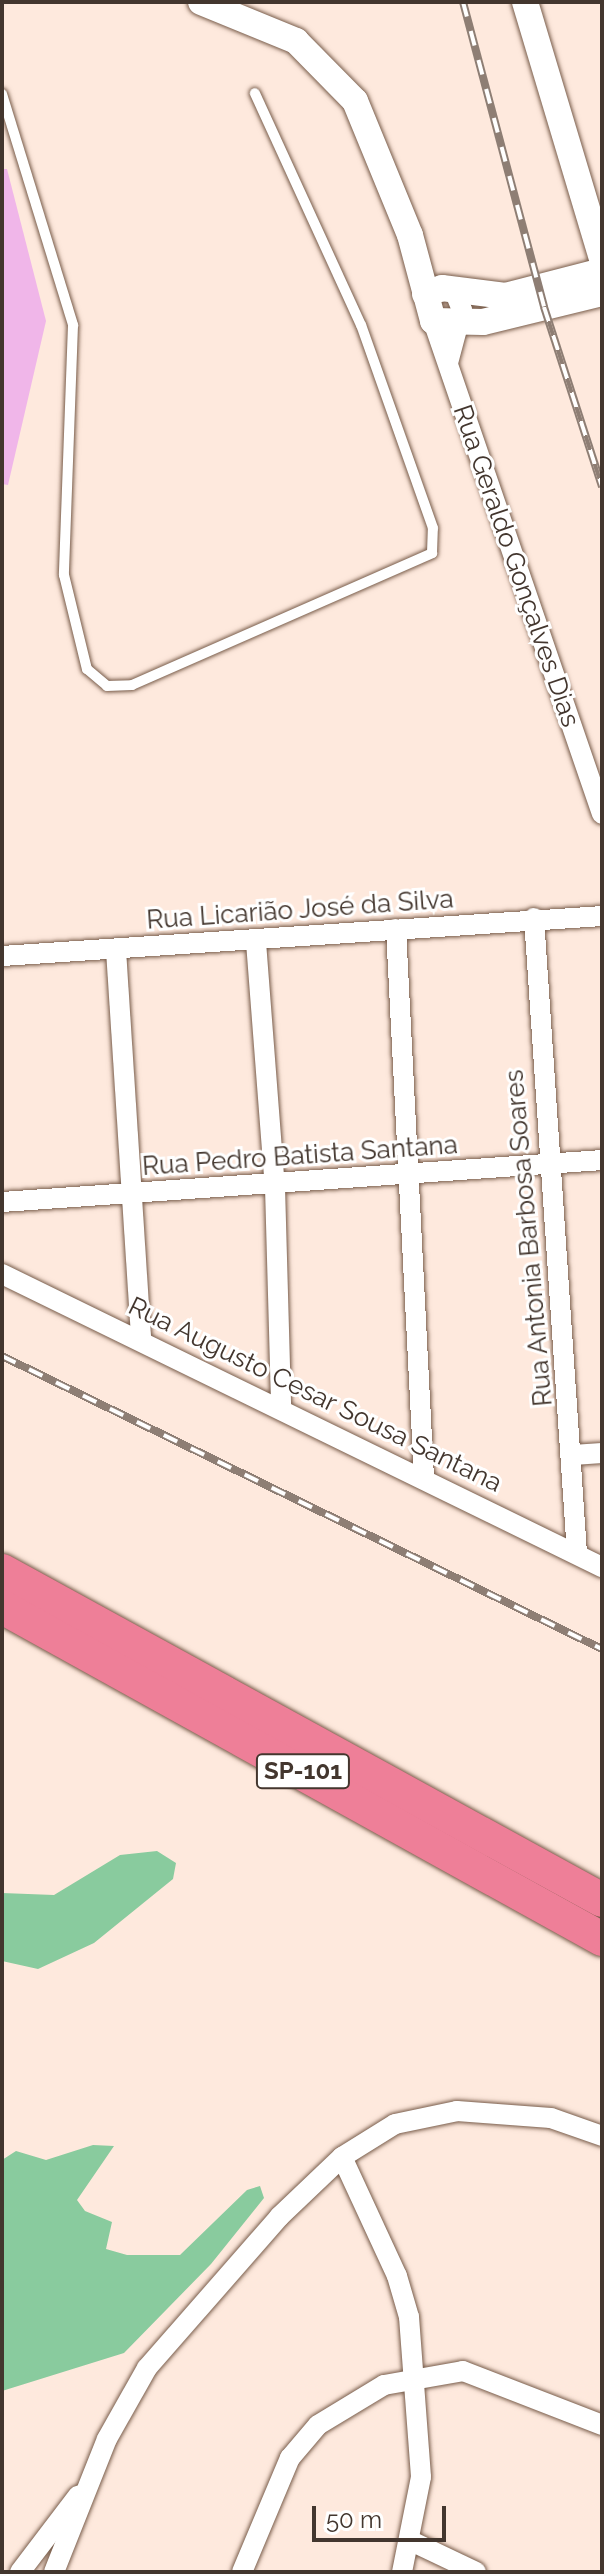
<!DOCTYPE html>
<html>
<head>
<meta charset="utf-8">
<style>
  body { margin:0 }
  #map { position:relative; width:604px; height:2574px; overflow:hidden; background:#fee9dd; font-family:Raleway,sans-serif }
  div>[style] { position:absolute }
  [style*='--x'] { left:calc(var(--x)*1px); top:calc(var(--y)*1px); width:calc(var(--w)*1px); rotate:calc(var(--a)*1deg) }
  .forest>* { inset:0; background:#89cb9e }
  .building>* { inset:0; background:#f0b6e9 }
  .roads { filter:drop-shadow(0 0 2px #785c4a) drop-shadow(0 0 2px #785c4a) }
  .service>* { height:10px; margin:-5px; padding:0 5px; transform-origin:5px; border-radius:5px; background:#fff }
  .minor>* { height:20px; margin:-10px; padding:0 10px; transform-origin:10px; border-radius:10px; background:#fff }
  .tertiary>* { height:26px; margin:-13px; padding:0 13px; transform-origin:13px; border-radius:13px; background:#fff }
  .trunk>* { height:34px; margin:-17px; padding:0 17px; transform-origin:17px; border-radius:17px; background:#ee7f98 }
  .rail>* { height:8px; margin-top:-4px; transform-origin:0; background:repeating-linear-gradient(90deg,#fff 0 15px,#8e7e74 0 30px); box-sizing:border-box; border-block:2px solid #8e7e74 }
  span { translate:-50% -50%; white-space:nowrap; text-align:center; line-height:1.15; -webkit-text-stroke:6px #fff; paint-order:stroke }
  .shield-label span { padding:2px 6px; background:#fff; border:2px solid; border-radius:6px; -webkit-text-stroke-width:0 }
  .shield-label { font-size:24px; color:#43362e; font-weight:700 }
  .street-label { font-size:26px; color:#43362e }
  .frame { position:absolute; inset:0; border:4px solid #43362e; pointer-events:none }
  .scale { position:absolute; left:312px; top:2506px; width:134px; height:36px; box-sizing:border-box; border:4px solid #43362e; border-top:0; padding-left:10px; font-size:24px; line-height:28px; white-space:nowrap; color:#43362e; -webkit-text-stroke:6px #fff; paint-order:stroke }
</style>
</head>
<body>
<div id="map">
  <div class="forest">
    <i style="clip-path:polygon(157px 1851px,176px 1863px,173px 1879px,94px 1943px,38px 1969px,2px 1961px,2px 1893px,54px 1895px,120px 1855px)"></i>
    <i style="clip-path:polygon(93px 2145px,114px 2146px,77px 2200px,85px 2211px,112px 2222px,106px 2249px,127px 2255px,180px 2255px,247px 2190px,260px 2186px,264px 2198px,211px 2264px,124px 2353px,2px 2391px,2px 2160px,16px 2151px,46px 2160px)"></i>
  </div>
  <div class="building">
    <i style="clip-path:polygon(2px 169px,7px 169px,46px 321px,8px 485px,2px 484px)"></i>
  </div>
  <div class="roads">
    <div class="service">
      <i style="--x:2;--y:94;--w:242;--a:72.9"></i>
      <i style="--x:73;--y:325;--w:250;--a:92.1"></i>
      <i style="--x:64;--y:575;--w:97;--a:76.3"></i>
      <i style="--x:87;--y:669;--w:26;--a:40"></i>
      <i style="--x:107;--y:686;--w:25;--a:-2"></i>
      <i style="--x:132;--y:685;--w:328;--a:-23.7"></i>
      <i style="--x:432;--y:553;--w:25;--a:-88"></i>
      <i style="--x:433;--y:528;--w:215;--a:-109.5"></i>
      <i style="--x:361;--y:325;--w:255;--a:-114.6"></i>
    </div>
    <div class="minor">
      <i style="--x:433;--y:321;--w:521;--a:71.08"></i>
      <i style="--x:448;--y:363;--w:55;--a:-75.2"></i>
      <i style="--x:462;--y:310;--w:22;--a:-112"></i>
      <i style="--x:534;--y:918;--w:636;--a:86.13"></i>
      <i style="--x:396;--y:929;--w:550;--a:87.08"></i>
      <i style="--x:256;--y:942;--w:246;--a:85.6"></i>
      <i style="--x:275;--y:1187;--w:220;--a:88.4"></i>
      <i style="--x:116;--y:950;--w:388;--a:86.3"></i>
      <i style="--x:2;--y:956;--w:601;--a:-3.81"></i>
      <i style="--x:2;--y:1202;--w:601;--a:-4"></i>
      <i style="--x:2;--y:1274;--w:668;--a:26.03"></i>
      <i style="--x:573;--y:1455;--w:29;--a:-4"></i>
      <i style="--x:342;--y:2157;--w:131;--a:65.2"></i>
      <i style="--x:397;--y:2276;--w:43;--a:73.7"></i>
      <i style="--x:409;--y:2317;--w:160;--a:85.7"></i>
      <i style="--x:421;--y:2477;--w:97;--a:101.3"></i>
      <i style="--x:411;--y:2541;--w:72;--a:25.5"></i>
      <i style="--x:20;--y:2572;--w:96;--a:-52.7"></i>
      <i style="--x:54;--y:2572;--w:143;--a:-68.3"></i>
      <i style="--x:107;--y:2439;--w:81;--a:-60.6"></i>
      <i style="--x:147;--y:2368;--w:201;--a:-48.8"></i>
      <i style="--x:279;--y:2217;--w:87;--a:-43.6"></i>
      <i style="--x:342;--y:2157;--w:62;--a:-31.9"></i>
      <i style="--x:395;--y:2124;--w:63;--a:-11.8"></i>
      <i style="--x:457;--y:2111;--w:94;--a:4.3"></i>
      <i style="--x:551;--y:2118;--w:54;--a:19.4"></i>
      <i style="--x:242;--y:2572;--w:124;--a:-67.2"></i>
      <i style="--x:290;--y:2458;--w:43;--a:-49.7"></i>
      <i style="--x:318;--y:2425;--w:77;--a:-31.2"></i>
      <i style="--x:384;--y:2385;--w:80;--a:-10"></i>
      <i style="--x:463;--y:2371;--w:149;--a:21.2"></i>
    </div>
    <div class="tertiary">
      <i style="--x:201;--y:2;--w:103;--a:22.3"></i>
      <i style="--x:296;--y:41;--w:84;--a:45.5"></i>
      <i style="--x:355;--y:101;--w:145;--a:67.7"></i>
      <i style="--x:410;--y:235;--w:89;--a:75"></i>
      <i style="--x:433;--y:321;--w:50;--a:1.1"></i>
      <i style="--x:483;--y:322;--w:122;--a:-13.7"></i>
      <i style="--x:525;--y:2;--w:267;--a:73.3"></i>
      <i style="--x:425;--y:294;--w:18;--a:-19"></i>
      <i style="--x:442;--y:288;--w:64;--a:7.2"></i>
      <i style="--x:505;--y:296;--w:100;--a:-14.5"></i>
    </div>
    <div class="trunk">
      <i style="--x:2;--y:1571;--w:684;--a:28.74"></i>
      <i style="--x:2;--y:1607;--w:686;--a:28.96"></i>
    </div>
  </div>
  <div class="rail">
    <i style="--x:463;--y:2;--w:316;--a:75.1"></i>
    <i style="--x:544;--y:307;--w:189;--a:72.1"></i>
    <i style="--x:2;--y:1356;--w:668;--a:26.03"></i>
  </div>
  <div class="shield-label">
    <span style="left:303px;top:1771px">SP-101</span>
  </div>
  <div class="street-label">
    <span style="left:516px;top:566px;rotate:71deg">Rua Geraldo Gonçalves Dias</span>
    <span style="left:300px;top:910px;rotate:-4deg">Rua Licarião José da Silva</span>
    <span style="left:300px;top:1156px;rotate:-4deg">Rua Pedro Batista Santana</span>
    <span style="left:529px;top:1238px;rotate:-95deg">Rua Antonia Barbosa Soares</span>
    <span style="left:315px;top:1395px;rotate:26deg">Rua Augusto Cesar Sousa Santana</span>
  </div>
  <div class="frame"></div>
  <div class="scale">50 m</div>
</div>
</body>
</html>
